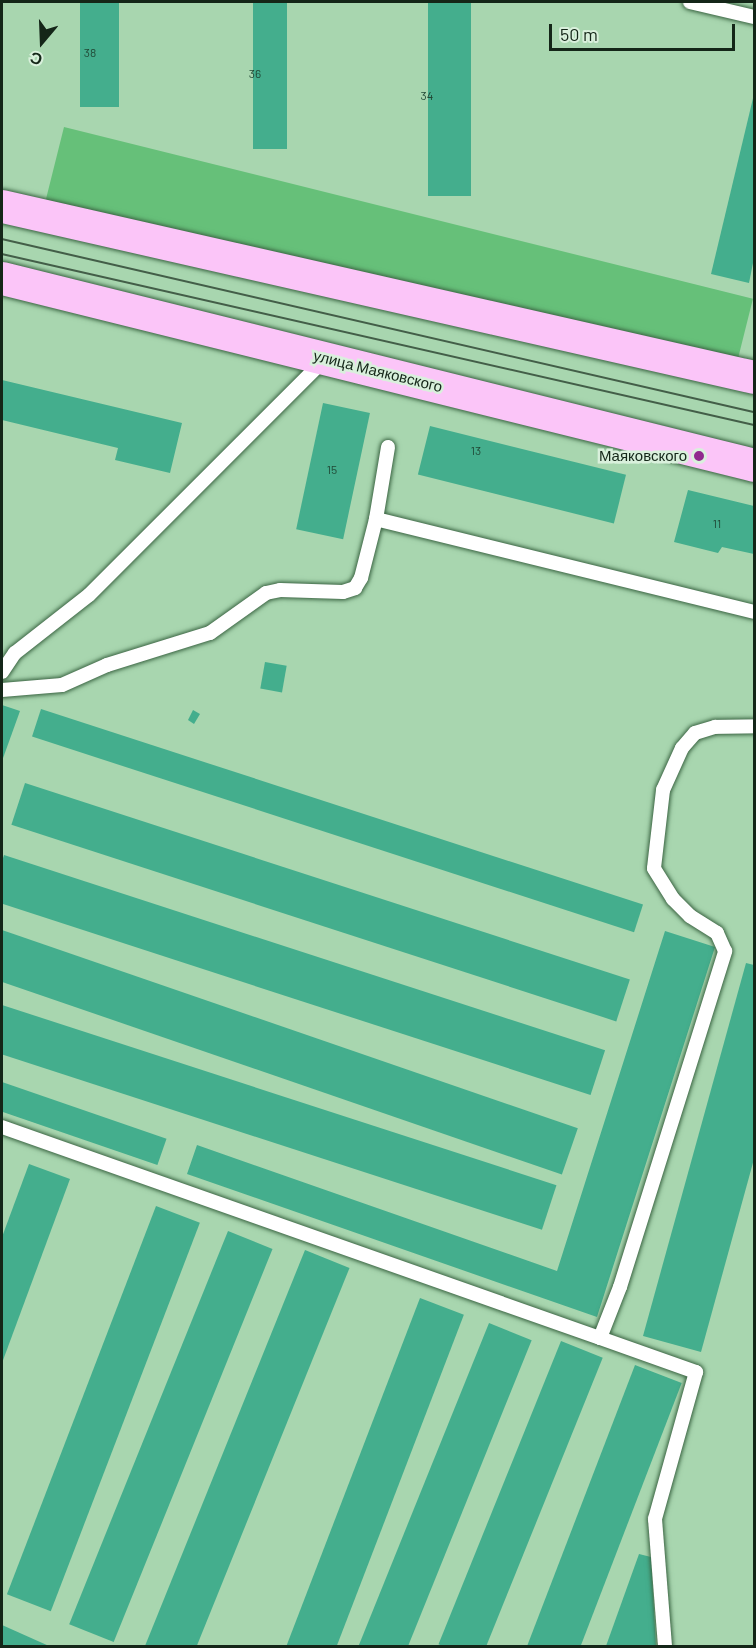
<!DOCTYPE html>
<html>
<head>
<meta charset="utf-8">
<style>
  body { margin:0 }
  #map { position:relative; width:756px; height:1648px; overflow:hidden; background:#a8d6af; font-family:Barlow,sans-serif }
  div>[style] { position:absolute }
  [style*='--x'] { left:calc(var(--x)*1px); top:calc(var(--y)*1px); width:calc(var(--w)*1px); rotate:calc(var(--a)*1deg) }
  .green>* { inset:0; background:#66c079; transform-origin:0 0 }
  .building>* { inset:0; background:#44ae8d; transform-origin:0 0 }
  .roads { filter:drop-shadow(0 0 2px #3b6543) drop-shadow(0 0 2px #3b6543) }
  .lane>* { height:14px; margin:-7px; padding:0 7px; transform-origin:7px; border-radius:7px; background:#fff }
  .primary>* { height:33px; margin:-16.5px; padding:0 16.5px; transform-origin:16.5px; border-radius:16.5px; background:#fbc5f8 }
  .tram>* { height:1.5px; margin:-0.75px; padding:0 0.75px; transform-origin:0.75px; border-radius:0.75px; background:#435e48 }
  .dots>* { width:16px; height:16px; translate:-50% -50%; box-sizing:border-box; border:3px solid #d9f0dc; border-radius:50% }
  span { translate:-50% -50%; white-space:nowrap; text-align:center; line-height:1.15; -webkit-text-stroke:5px #d9f0dc; paint-order:stroke }
  .number-label { font-size:12px; color:#204835 }
  .number-label span { -webkit-text-stroke-width:0 }
  .street-label { font-size:15px; color:#142618 }
  .poi-label { font-size:15px; color:#142618 }
  .right { translate:-100% -50%; text-align:right }
  .frame { position:absolute; inset:0; border:3px solid #142618; pointer-events:none }
  .north { position:absolute; left:12px; top:12px; width:60px; height:60px; -webkit-text-stroke:4px #d9f0dc; paint-order:stroke; rotate:199deg; font-size:16px; font-weight:700; line-height:24px; text-align:center; color:#142618 }
  .north::after { content:''; display:block; margin:auto; width:21px; height:27px; background:#142618; clip-path:polygon(50% 0,100% 100%,50% 72%,0 100%) }
  .scale { position:absolute; left:549px; top:24px; width:186px; height:27px; box-sizing:border-box; border:3px solid #142618; border-top:0; padding-left:8px; font-size:18px; line-height:21px; white-space:nowrap; color:#142618; -webkit-text-stroke:4px #d9f0dc; paint-order:stroke }
</style>
</head>
<body>
<div id="map">
  <div class="green">
    <i style="left:64px;top:127px;width:710px;height:75px;rotate:14deg"></i>
  </div>
  <div class="building">
    <i style="left:80px;top:2px;width:39px;height:105px"></i>
    <i style="left:253px;top:2px;width:34px;height:147px"></i>
    <i style="left:428px;top:2px;width:43px;height:194px"></i>
    <i style="clip-path:polygon(754px 94px,754px 258px,749px 283px,711px 274px)"></i>
    <i style="clip-path:polygon(2px 380px,182px 423px,170px 473px,115px 460px,118px 448px,2px 420px)"></i>
    <i style="left:323px;top:403px;width:48px;height:129px;rotate:12deg"></i>
    <i style="left:430px;top:426px;width:202px;height:50px;rotate:14deg"></i>
    <i style="clip-path:polygon(688px 490px,754px 506px,754px 554px,722px 547px,718px 553px,674px 542px)"></i>
    <i style="left:265px;top:662px;width:22px;height:27px;rotate:10deg"></i>
    <i style="clip-path:polygon(2px 705px,20px 711px,2px 761px)"></i>
    <i style="left:41px;top:709px;width:633px;height:29px;rotate:18deg"></i>
    <i style="clip-path:polygon(193px 710px,200px 714px,194px 724px,188px 720px)"></i>
    <i style="left:25px;top:783px;width:636px;height:44px;rotate:18deg"></i>
    <i style="left:4px;top:855px;width:632px;height:47px;rotate:18deg"></i>
    <i style="left:2px;top:930px;width:609px;height:49px;rotate:19deg"></i>
    <i style="clip-path:polygon(665px 931px,715px 947px,597px 1317px,187px 1174px,197px 1145px,557px 1271px)"></i>
    <i style="clip-path:polygon(746px 963px,754px 965px,754px 1159px,701px 1352px,643px 1336px)"></i>
    <i style="left:2px;top:1005px;width:583px;height:47px;rotate:18deg"></i>
    <i style="left:2px;top:1082px;width:174px;height:28px;rotate:19deg"></i>
    <i style="clip-path:polygon(29px 1164px,70px 1179px,2px 1363px,2px 1237px)"></i>
    <i style="left:156px;top:1206px;width:47px;height:416px;rotate:21deg"></i>
    <i style="left:228px;top:1231px;width:48px;height:424px;rotate:22deg"></i>
    <i style="left:305px;top:1250px;width:48px;height:428px;rotate:22deg"></i>
    <i style="left:420px;top:1298px;width:47px;height:375px;rotate:21deg"></i>
    <i style="left:489px;top:1323px;width:46px;height:348px;rotate:22deg"></i>
    <i style="left:561px;top:1341px;width:45px;height:327px;rotate:22deg"></i>
    <i style="left:635px;top:1365px;width:50px;height:300px;rotate:21deg"></i>
    <i style="clip-path:polygon(639px 1554px,651px 1557px,656px 1646px,606px 1646px)"></i>
    <i style="clip-path:polygon(2px 1625px,49px 1646px,2px 1646px)"></i>
  </div>
  <div class="roads">
    <div class="lane">
      <i style="--x:690;--y:2;--w:66;--a:13.2"></i>
      <i style="--x:376;--y:519;--w:389;--a:13.8"></i>
      <i style="--x:2;--y:672;--w:23;--a:-56"></i>
      <i style="--x:15;--y:653;--w:94;--a:-38.1"></i>
      <i style="--x:89;--y:595;--w:334;--a:-45"></i>
      <i style="--x:2;--y:690;--w:60;--a:-4.8"></i>
      <i style="--x:62;--y:685;--w:49;--a:-24"></i>
      <i style="--x:107;--y:665;--w:108;--a:-17.3"></i>
      <i style="--x:210;--y:633;--w:69;--a:-35.5"></i>
      <i style="--x:266;--y:593;--w:14;--a:-12"></i>
      <i style="--x:280;--y:590;--w:63;--a:1.8"></i>
      <i style="--x:343;--y:592;--w:13;--a:-18"></i>
      <i style="--x:355;--y:588;--w:12;--a:-59"></i>
      <i style="--x:361;--y:578;--w:61;--a:-75.7"></i>
      <i style="--x:376;--y:519;--w:73;--a:-80.5"></i>
      <i style="--x:2;--y:1127;--w:634;--a:19.44"></i>
      <i style="--x:600;--y:1338;--w:55;--a:-68.6"></i>
      <i style="--x:620;--y:1287;--w:352;--a:-72.6"></i>
      <i style="--x:725;--y:951;--w:20;--a:-114"></i>
      <i style="--x:717;--y:933;--w:32;--a:-148"></i>
      <i style="--x:690;--y:916;--w:24;--a:-135"></i>
      <i style="--x:673;--y:899;--w:36;--a:-122"></i>
      <i style="--x:654;--y:868;--w:79;--a:-83.4"></i>
      <i style="--x:663;--y:790;--w:46;--a:-65.7"></i>
      <i style="--x:682;--y:748;--w:20;--a:-49"></i>
      <i style="--x:695;--y:733;--w:21;--a:-17"></i>
      <i style="--x:715;--y:727;--w:39;--a:-1"></i>
      <i style="--x:600;--y:1338;--w:102;--a:19.5"></i>
      <i style="--x:696;--y:1372;--w:153;--a:105.6"></i>
      <i style="--x:655;--y:1519;--w:127;--a:85.5"></i>
    </div>
    <div class="primary">
      <i style="--x:2;--y:206;--w:771;--a:12.81"></i>
      <i style="--x:2;--y:278;--w:775;--a:13.96"></i>
    </div>
  </div>
  <div class="tram">
    <i style="--x:2;--y:239;--w:772;--a:12.96"></i>
    <i style="--x:2;--y:254;--w:771;--a:12.81"></i>
  </div>
  <div class="dots">
    <i style="left:699px;top:456px;background:#90298e"></i>
  </div>
  <div class="number-label">
    <span style="left:90px;top:53px">38</span>
    <span style="left:255px;top:74px">36</span>
    <span style="left:427px;top:96px">34</span>
    <span style="left:476px;top:451px">13</span>
    <span style="left:332px;top:470px">15</span>
    <span style="left:717px;top:524px">11</span>
  </div>
  <div class="street-label">
    <span style="left:378px;top:371px;rotate:14deg">улица Маяковского</span>
  </div>
  <div class="poi-label">
    <span class="right" style="left:687px;top:456px">Маяковского</span>
  </div>
  <div class="frame"></div>
  <div class="north">С</div>
  <div class="scale">50 m</div>
</div>
</body>
</html>
